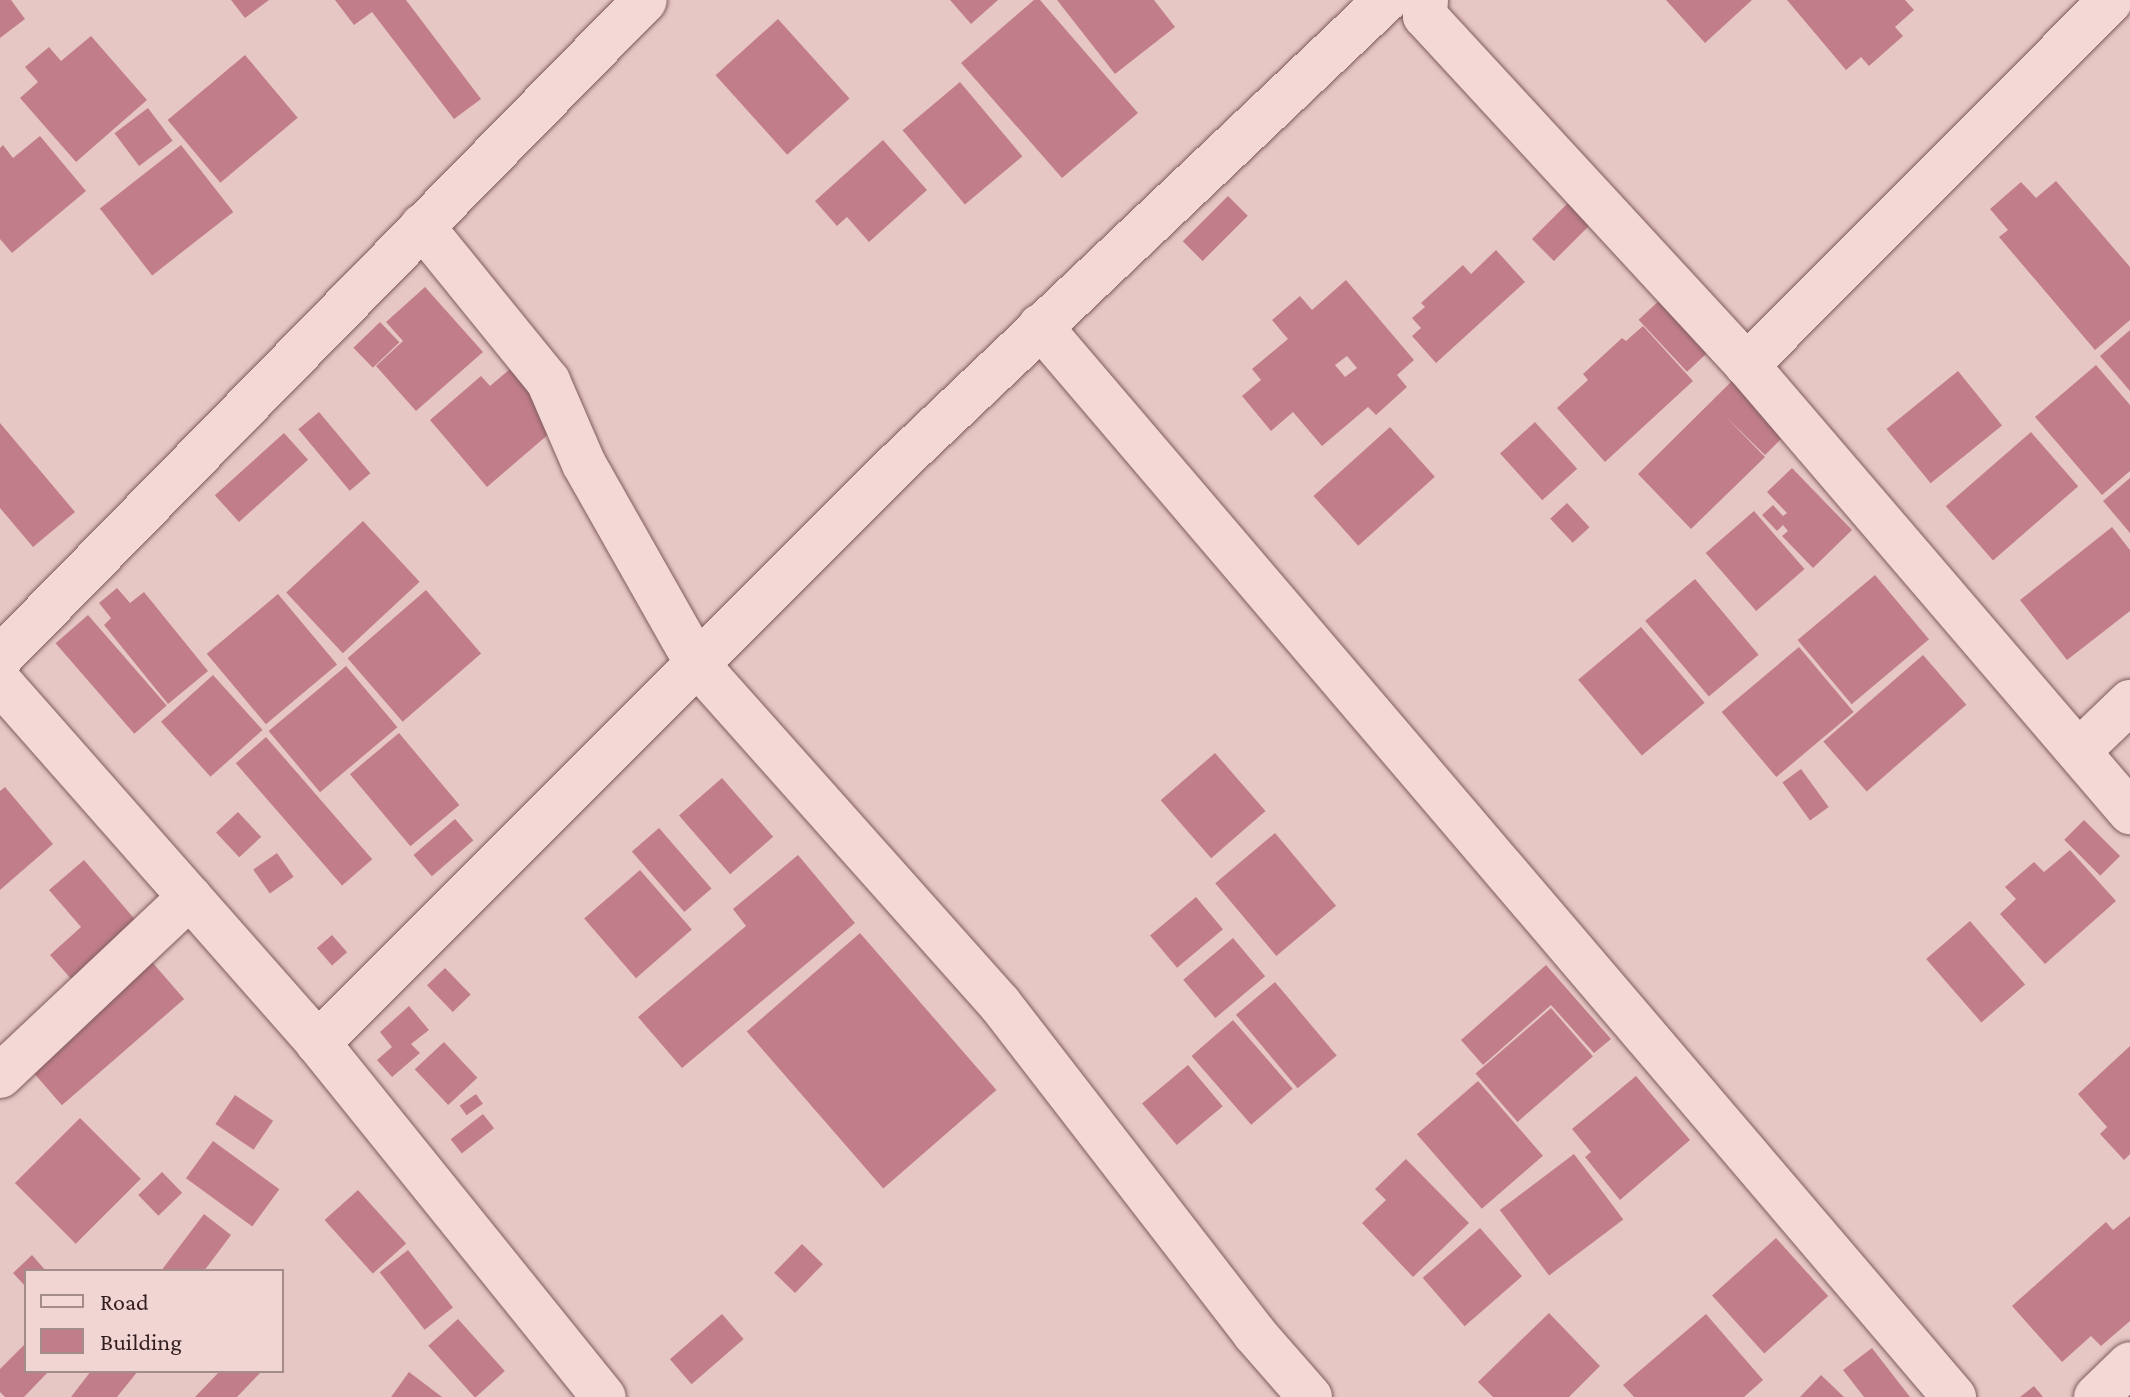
<!DOCTYPE html>
<html>
<head>
<meta charset="utf-8">
<style>
  body { margin:0 }
  #map { position:relative; width:2130px; height:1397px; overflow:hidden; background:#e7c7c3; font-family:"Crimson Pro",serif }
  div>[style] { position:absolute }
  [style*='--x'] { left:calc(var(--x)*1px); top:calc(var(--y)*1px); width:calc(var(--w)*1px); rotate:calc(var(--a)*1deg) }
  .building>* { inset:0; background:#c17e8a; transform-origin:0 0 }
  .roads { filter:drop-shadow(0 0 2px #7f5c5f) drop-shadow(0 0 2px #7f5c5f) }
  .minor>* { height:44px; margin:-22px; padding:0 22px; transform-origin:22px; border-radius:22px; background:#f3d8d5 }
  span { translate:-50% -50%; white-space:nowrap; text-align:center; line-height:1.15; -webkit-text-stroke:6px #f0d5d2; paint-order:stroke }
  .legend { position:absolute; left:24px; top:1269px; width:260px; height:104px; box-sizing:border-box; background:#f0d5d2; border:2px solid #a48c8b; margin:0; padding:10px 14px; list-style:none; font-size:24px; color:#311e20 }
  .legend li { display:flex; align-items:center; gap:16px; height:40px }
  .legend b { width:40px; border:2px solid #a48c8b }
</style>
</head>
<body>
<div id="map">
  <div class="building">
    <i style="clip-path:polygon(0 0,11px 0,25px 19px,0 38px)"></i>
    <i style="clip-path:polygon(231px 0,269px 0,245px 18px)"></i>
    <i style="clip-path:polygon(335px 0,406px 0,481px 99px,454px 119px,372px 12px,354px 25px)"></i>
    <i style="clip-path:polygon(950px 0,998px 0,971px 24px)"></i>
    <i style="clip-path:polygon(1034px 0,1040px 0,1138px 113px,1062px 178px,961px 63px)"></i>
    <i style="clip-path:polygon(1057px 0,1154px 0,1175px 27px,1115px 74px)"></i>
    <i style="clip-path:polygon(1666px 0,1752px 0,1705px 43px)"></i>
    <i style="clip-path:polygon(1787px 0,1905px 0,1914px 10px,1895px 27px,1903px 36px,1869px 66px,1861px 57px,1846px 70px)"></i>
    <i style="left:778px;top:19px;width:107px;height:84px;rotate:48deg"></i>
    <i style="clip-path:polygon(91px 36px,147px 100px,76px 162px,20px 98px,38px 82px,25px 67px,49px 47px,61px 61px)"></i>
    <i style="left:245px;top:55px;width:82px;height:101px;rotate:50deg"></i>
    <i style="left:960px;top:82px;width:97px;height:75px;rotate:50deg"></i>
    <i style="left:148px;top:108px;width:41px;height:42px;rotate:53deg"></i>
    <i style="clip-path:polygon(40px 136px,86px 191px,12px 253px,0 239px,0 148px,3px 145px,13px 158px)"></i>
    <i style="clip-path:polygon(883px 140px,927px 190px,869px 242px,847px 217px,837px 226px,815px 201px)"></i>
    <i style="left:181px;top:145px;width:85px;height:103px;rotate:52deg"></i>
    <i style="clip-path:polygon(2056px 181px,2130px 267px,2130px 320px,2095px 350px,1999px 237px,2008px 230px,1990px 209px,2021px 182px,2036px 198px)"></i>
    <i style="left:1228px;top:196px;width:28px;height:64px;rotate:45deg"></i>
    <i style="left:1568px;top:203px;width:31px;height:51px;rotate:45deg"></i>
    <i style="clip-path:polygon(1496px 250px,1525px 282px,1436px 363px,1412px 336px,1421px 328px,1412px 318px,1425px 307px,1421px 303px,1463px 265px,1471px 274px)"></i>
    <i style="clip-path:polygon(evenodd,1346px 280px,1414px 360px,1397px 375px,1407px 387px,1376px 415px,1368px 407px,1322px 446px,1293px 412px,1271px 431px,1242px 396px,1261px 380px,1252px 369px,1288px 339px,1272px 320px,1300px 296px,1312px 310px,1346px 280px,1347px 356px,1357px 368px,1345px 377px,1335px 365px,1347px 356px)"></i>
    <i style="clip-path:polygon(425px 287px,483px 352px,416px 411px,376px 366px,403px 341px,386px 322px)"></i>
    <i style="left:1662px;top:298px;width:71px;height:32px;rotate:47deg"></i>
    <i style="left:380px;top:322px;width:28px;height:37px;rotate:46deg"></i>
    <i style="clip-path:polygon(1643px 326px,1693px 381px,1605px 462px,1557px 408px,1588px 380px,1583px 374px,1622px 338px,1626px 341px)"></i>
    <i style="clip-path:polygon(2130px 330px,2130px 391px,2100px 356px)"></i>
    <i style="clip-path:polygon(2096px 365px,2130px 405px,2130px 471px,2102px 495px,2035px 417px)"></i>
    <i style="clip-path:polygon(510px 369px,558px 426px,487px 487px,430px 420px,481px 376px,490px 386px)"></i>
    <i style="left:1958px;top:371px;width:70px;height:92px;rotate:51deg"></i>
    <i style="clip-path:polygon(1733px 380px,1786px 434px,1765px 455px,1726px 417px,1765px 457px,1691px 529px,1638px 474px)"></i>
    <i style="left:319px;top:412px;width:80px;height:27px;rotate:50deg"></i>
    <i style="left:1535px;top:422px;width:63px;height:47px;rotate:48deg"></i>
    <i style="clip-path:polygon(0 423px,75px 512px,33px 547px,0 508px)"></i>
    <i style="left:1390px;top:427px;width:67px;height:103px;rotate:48deg"></i>
    <i style="left:2031px;top:432px;width:72px;height:113px;rotate:49deg"></i>
    <i style="left:284px;top:433px;width:36px;height:93px;rotate:48deg"></i>
    <i style="clip-path:polygon(1792px 468px,1852px 530px,1813px 568px,1782px 536px,1788px 531px,1783px 525px,1777px 531px,1762px 515px,1773px 505px,1783px 516px,1787px 513px,1767px 492px)"></i>
    <i style="clip-path:polygon(2130px 478px,2130px 533px,2103px 501px)"></i>
    <i style="left:1567px;top:503px;width:33px;height:23px;rotate:47deg"></i>
    <i style="left:1754px;top:511px;width:77px;height:64px;rotate:49deg"></i>
    <i style="left:363px;top:521px;width:83px;height:105px;rotate:47deg"></i>
    <i style="clip-path:polygon(2112px 527px,2130px 550px,2130px 611px,2067px 660px,2020px 600px)"></i>
    <i style="left:1875px;top:575px;width:84px;height:101px;rotate:50deg"></i>
    <i style="left:1695px;top:579px;width:99px;height:65px;rotate:50deg"></i>
    <i style="clip-path:polygon(117px 588px,130px 603px,144px 592px,208px 671px,168px 704px,104px 625px,111px 618px,99px 603px)"></i>
    <i style="left:426px;top:590px;width:84px;height:104px;rotate:49deg"></i>
    <i style="left:278px;top:594px;width:92px;height:93px;rotate:50deg"></i>
    <i style="left:88px;top:615px;width:120px;height:43px;rotate:49deg"></i>
    <i style="left:1641px;top:627px;width:99px;height:82px;rotate:50deg"></i>
    <i style="left:1799px;top:647px;width:85px;height:101px;rotate:50deg"></i>
    <i style="left:1923px;top:655px;width:66px;height:132px;rotate:49deg"></i>
    <i style="left:346px;top:666px;width:80px;height:101px;rotate:50deg"></i>
    <i style="left:213px;top:675px;width:74px;height:70px;rotate:48deg"></i>
    <i style="left:399px;top:733px;width:94px;height:64px;rotate:50deg"></i>
    <i style="left:266px;top:737px;width:162px;height:40px;rotate:49deg"></i>
    <i style="left:1215px;top:753px;width:77px;height:72px;rotate:49deg"></i>
    <i style="left:1801px;top:769px;width:47px;height:23px;rotate:54deg"></i>
    <i style="left:722px;top:778px;width:78px;height:57px;rotate:49deg"></i>
    <i style="clip-path:polygon(5px 787px,53px 844px,0 890px,0 791px)"></i>
    <i style="left:238px;top:812px;width:34px;height:30px;rotate:47deg"></i>
    <i style="left:455px;top:819px;width:28px;height:55px;rotate:49deg"></i>
    <i style="left:2084px;top:820px;width:51px;height:28px;rotate:45deg"></i>
    <i style="left:659px;top:828px;width:80px;height:36px;rotate:49deg"></i>
    <i style="left:1275px;top:833px;width:95px;height:78px;rotate:50deg"></i>
    <i style="clip-path:polygon(2070px 850px,2116px 901px,2045px 964px,2000px 914px,2016px 899px,2005px 887px,2034px 862px,2044px 872px)"></i>
    <i style="left:277px;top:853px;width:29px;height:29px;rotate:55deg"></i>
    <i style="clip-path:polygon(798px 855px,855px 923px,682px 1068px,638px 1017px,746px 926px,733px 909px)"></i>
    <i style="clip-path:polygon(84px 860px,138px 923px,72px 980px,50px 955px,81px 927px,49px 890px)"></i>
    <i style="left:640px;top:870px;width:79px;height:74px;rotate:49deg"></i>
    <i style="left:1196px;top:897px;width:42px;height:60px;rotate:50deg"></i>
    <i style="left:1970px;top:921px;width:84px;height:58px;rotate:49deg"></i>
    <i style="left:860px;top:933px;width:208px;height:150px;rotate:49deg"></i>
    <i style="left:332px;top:935px;width:23px;height:20px;rotate:49deg"></i>
    <i style="left:1233px;top:938px;width:50px;height:65px;rotate:50deg"></i>
    <i style="left:152px;top:962px;width:49px;height:162px;rotate:49deg"></i>
    <i style="clip-path:polygon(1546px 965px,1611px 1039px,1594px 1053px,1551px 1005px,1483px 1065px,1461px 1040px)"></i>
    <i style="left:445px;top:968px;width:37px;height:25px;rotate:46deg"></i>
    <i style="left:1275px;top:982px;width:96px;height:51px;rotate:50deg"></i>
    <i style="clip-path:polygon(409px 1006px,429px 1030px,411px 1044px,420px 1053px,392px 1077px,377px 1060px,392px 1047px,380px 1032px)"></i>
    <i style="left:1551px;top:1008px;width:64px;height:100px;rotate:49deg"></i>
    <i style="left:1233px;top:1020px;width:91px;height:55px;rotate:49deg"></i>
    <i style="left:444px;top:1042px;width:49px;height:40px;rotate:47deg"></i>
    <i style="clip-path:polygon(2130px 1046px,2130px 1154px,2124px 1160px,2100px 1134px,2107px 1127px,2078px 1094px)"></i>
    <i style="left:1188px;top:1065px;width:54px;height:60px;rotate:50deg"></i>
    <i style="clip-path:polygon(1636px 1076px,1690px 1140px,1620px 1200px,1585px 1157px,1591px 1152px,1572px 1129px)"></i>
    <i style="left:1478px;top:1081px;width:99px;height:81px;rotate:49deg"></i>
    <i style="left:476px;top:1094px;width:12px;height:20px;rotate:55deg"></i>
    <i style="left:235px;top:1095px;width:46px;height:35px;rotate:34deg"></i>
    <i style="left:483px;top:1114px;width:18px;height:41px;rotate:52deg"></i>
    <i style="left:80px;top:1118px;width:86px;height:92px;rotate:45deg"></i>
    <i style="left:213px;top:1141px;width:82px;height:46px;rotate:36deg"></i>
    <i style="left:1574px;top:1154px;width:82px;height:93px;rotate:53deg"></i>
    <i style="clip-path:polygon(1406px 1159px,1469px 1223px,1413px 1277px,1362px 1223px,1386px 1200px,1375px 1189px)"></i>
    <i style="left:162px;top:1172px;width:29px;height:33px;rotate:46deg"></i>
    <i style="left:358px;top:1190px;width:72px;height:45px;rotate:48deg"></i>
    <i style="clip-path:polygon(204px 1214px,231px 1235px,204px 1271px,161px 1271px)"></i>
    <i style="clip-path:polygon(2130px 1216px,2130px 1321px,2101px 1346px,2091px 1336px,2062px 1362px,2012px 1306px,2106px 1222px,2113px 1230px)"></i>
    <i style="left:1480px;top:1228px;width:64px;height:76px;rotate:49deg"></i>
    <i style="left:1776px;top:1238px;width:78px;height:86px;rotate:48deg"></i>
    <i style="left:802px;top:1244px;width:29px;height:40px;rotate:44deg"></i>
    <i style="left:408px;top:1250px;width:73px;height:36px;rotate:52deg"></i>
    <i style="clip-path:polygon(32px 1255px,46px 1271px,26px 1271px,26px 1287px,13px 1273px)"></i>
    <i style="clip-path:polygon(1549px 1313px,1600px 1366px,1569px 1397px,1493px 1397px,1478px 1382px)"></i>
    <i style="left:722px;top:1314px;width:33px;height:69px;rotate:49deg"></i>
    <i style="clip-path:polygon(1706px 1314px,1763px 1380px,1744px 1397px,1634px 1397px,1623px 1385px)"></i>
    <i style="left:458px;top:1319px;width:70px;height:40px;rotate:48deg"></i>
    <i style="clip-path:polygon(26px 1343px,26px 1371px,49px 1371px,24px 1397px,5px 1397px,0 1392px,0 1369px)"></i>
    <i style="clip-path:polygon(1872px 1348px,1910px 1397px,1864px 1397px,1843px 1370px)"></i>
    <i style="clip-path:polygon(91px 1371px,138px 1371px,117px 1397px,71px 1397px)"></i>
    <i style="clip-path:polygon(220px 1371px,262px 1371px,237px 1397px,195px 1397px)"></i>
    <i style="clip-path:polygon(409px 1372px,442px 1397px,391px 1397px)"></i>
    <i style="clip-path:polygon(1821px 1375px,1844px 1397px,1800px 1397px)"></i>
    <i style="clip-path:polygon(2034px 1386px,2043px 1397px,2020px 1397px)"></i>
  </div>
  <div class="roads">
    <div class="minor">
      <i style="--x:1426;--y:0;--w:16;--a:94"></i>
      <i style="--x:1425;--y:16;--w:475;--a:47.3"></i>
      <i style="--x:1747;--y:365;--w:589;--a:49.41"></i>
      <i style="--x:422;--y:226;--w:200;--a:50.9"></i>
      <i style="--x:548;--y:381;--w:90;--a:66.6"></i>
      <i style="--x:584;--y:464;--w:230;--a:60.5"></i>
      <i style="--x:697;--y:664;--w:455;--a:48.3"></i>
      <i style="--x:1000;--y:1004;--w:416;--a:52.3"></i>
      <i style="--x:1254;--y:1333;--w:85;--a:48.8"></i>
      <i style="--x:1040;--y:326;--w:1408;--a:49.52"></i>
      <i style="--x:1747;--y:365;--w:515;--a:-45.08"></i>
      <i style="--x:0;--y:658;--w:921;--a:-45.57"></i>
      <i style="--x:0;--y:682;--w:481;--a:48.6"></i>
      <i style="--x:318;--y:1043;--w:455;--a:51.1"></i>
      <i style="--x:2079;--y:751;--w:71;--a:-43.9"></i>
      <i style="--x:318;--y:1043;--w:819;--a:-45"></i>
      <i style="--x:897;--y:464;--w:674;--a:-43.5"></i>
      <i style="--x:0;--y:1076;--w:261;--a:-43.3"></i>
      <i style="--x:2096;--y:1397;--w:47;--a:-44.1"></i>
    </div>
  </div>
  <ul class="legend">
  <li><b style="height:10px;background:#f3d8d5"></b>Road</li>
  <li><b style="height:22px;background:#c17e8a"></b>Building</li>
  </ul>
</div>
</body>
</html>
